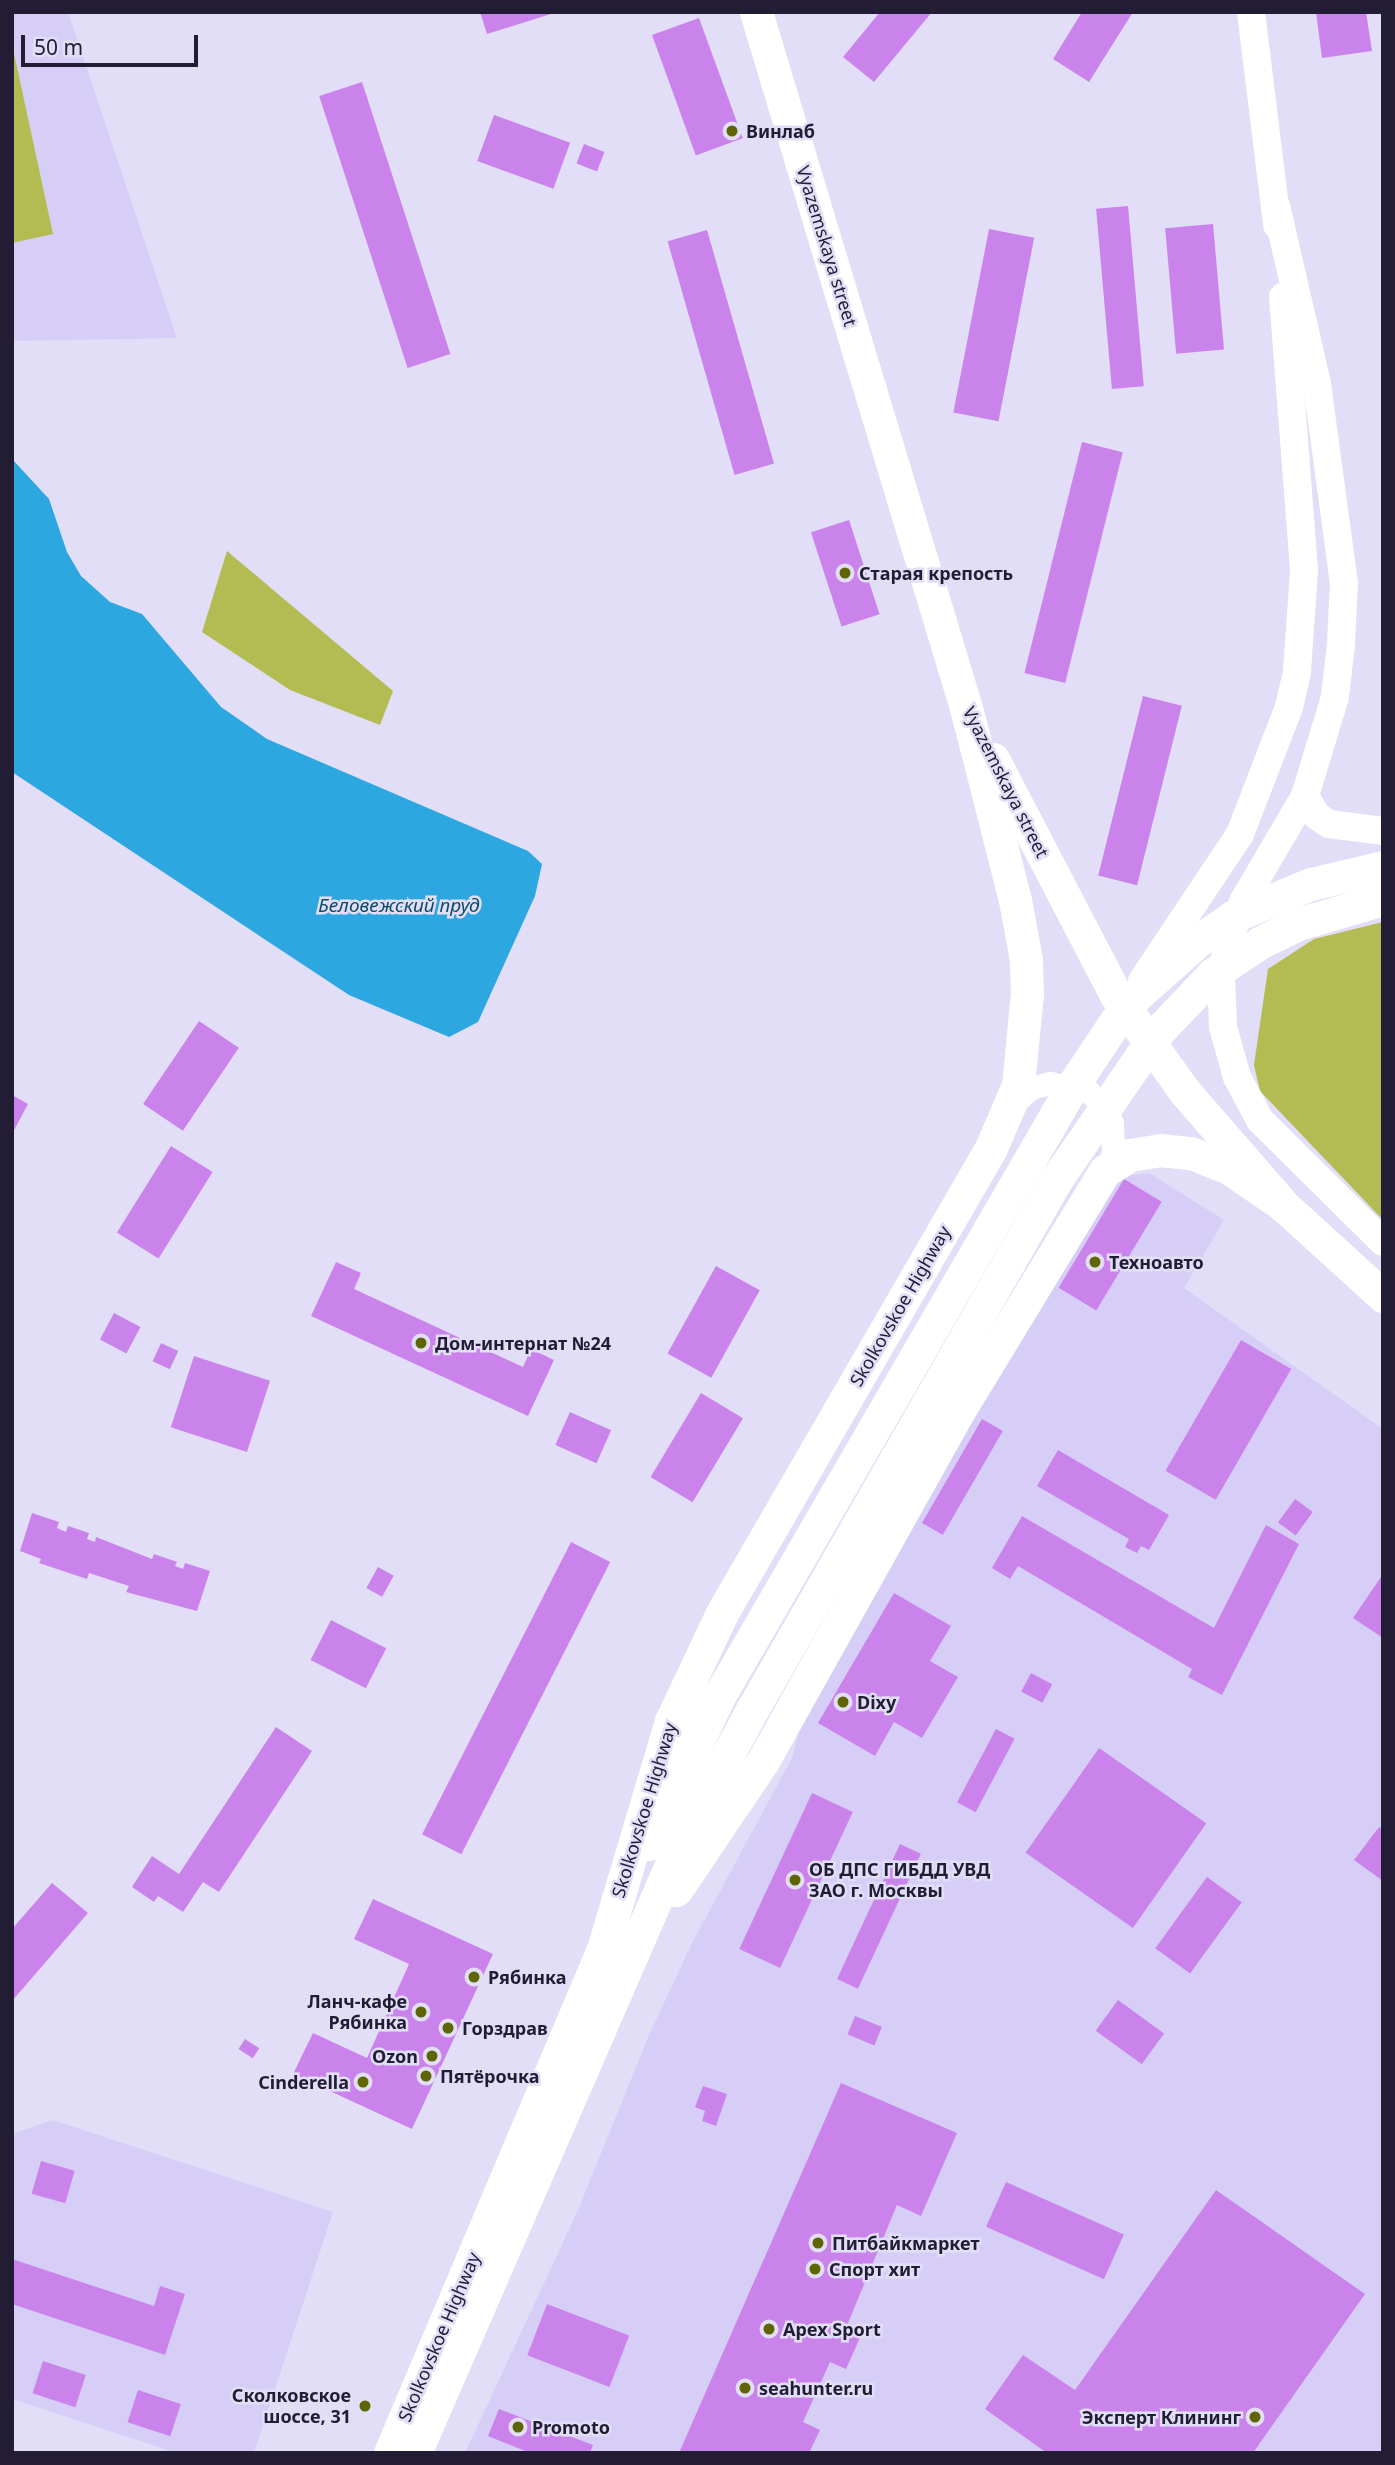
<!DOCTYPE html>
<html>
<head>
<meta charset="utf-8">
<style>
  body { margin:0 }
  #map { position:relative; width:1395px; height:2465px; overflow:hidden; background:#e2def7; font-family:"Noto Sans",sans-serif }
  div>[style] { position:absolute }
  [style*='--x'] { left:calc(var(--x)*1px); top:calc(var(--y)*1px); width:calc(var(--w)*1px); rotate:calc(var(--a)*1deg) }
  .built>* { inset:0; background:#d7cef8 }
  .green>* { inset:0; background:#b2bc52 }
  .water>* { inset:0; background:#2ca7e0 }
  .building>* { inset:0; background:#cb83ec; transform-origin:0 0 }
  .minor>* { height:23px; margin:-11.5px; padding:0 11.5px; transform-origin:11.5px; border-radius:11.5px; background:#fff }
  .tertiary>* { height:28px; margin:-14px; padding:0 14px; transform-origin:14px; border-radius:14px; background:#fff }
  .secondary>* { height:33px; margin:-16.5px; padding:0 16.5px; transform-origin:16.5px; border-radius:16.5px; background:#fff }
  .dots>* { width:19px; height:19px; translate:-50% -50%; box-sizing:border-box; border:4px solid #e2def7; border-radius:50% }
  span { translate:-50% -50%; white-space:nowrap; text-align:center; line-height:1.15; -webkit-text-stroke:5px #e2def7; paint-order:stroke }
  .poi-label { font-size:18px; color:#221d34; font-weight:700 }
  .left { translate:0 -50%; text-align:left }
  .right { translate:-100% -50%; text-align:right }
  .street-label { font-size:18px; color:#221d34 }
  .water-label { font-size:19px; color:#0b4c69; font-style:italic }
  .frame { position:absolute; inset:0; border:14px solid #221d34; pointer-events:none }
  .scale { position:absolute; left:21px; top:35px; width:177px; height:32px; box-sizing:border-box; border:4px solid #221d34; border-top:0; padding-left:9px; font-size:21px; line-height:24px; white-space:nowrap; color:#221d34; -webkit-text-stroke:5px #e2def7; paint-order:stroke }
</style>
</head>
<body>
<div id="map">
  <div class="built">
    <i style="clip-path:polygon(12px 12px,68px 12px,177px 338px,12px 341px)"></i>
    <i style="clip-path:polygon(1149px 1173px,1224px 1220px,1184px 1288px,1383px 1429px,1383px 2453px,465px 2453px,578px 2210px,649px 2035px,692px 1943px,792px 1758px,809px 1694px,1117px 1177px)"></i>
    <i style="clip-path:polygon(53px 2120px,333px 2212px,254px 2453px,177px 2453px,12px 2399px,12px 2134px)"></i>
  </div>
  <div class="green">
    <i style="clip-path:polygon(12px 44px,53px 234px,12px 243px)"></i>
    <i style="clip-path:polygon(227px 551px,393px 691px,380px 725px,290px 690px,202px 632px)"></i>
    <i style="clip-path:polygon(1383px 922px,1383px 1220px,1260px 1091px,1254px 1065px,1268px 969px,1314px 939px)"></i>
  </div>
  <div class="water">
    <i style="clip-path:polygon(12px 459px,49px 499px,67px 552px,81px 576px,110px 602px,142px 614px,221px 707px,267px 739px,528px 851px,542px 864px,535px 896px,478px 1022px,449px 1037px,349px 995px,12px 772px)"></i>
  </div>
  <div class="building">
    <i style="clip-path:polygon(480px 12px,554px 12px,554px 13px,487px 34px)"></i>
    <i style="clip-path:polygon(880px 12px,932px 12px,874px 82px,843px 57px)"></i>
    <i style="clip-path:polygon(1082px 12px,1133px 12px,1089px 82px,1053px 59px)"></i>
    <i style="clip-path:polygon(1316px 12px,1366px 12px,1372px 51px,1322px 58px)"></i>
    <i style="left:699px;top:18px;width:128px;height:50px;rotate:70deg"></i>
    <i style="left:362px;top:82px;width:286px;height:45px;rotate:72deg"></i>
    <i style="left:494px;top:115px;width:81px;height:49px;rotate:20deg"></i>
    <i style="left:584px;top:144px;width:22px;height:21px;rotate:21deg"></i>
    <i style="left:1128px;top:206px;width:181px;height:32px;rotate:85deg"></i>
    <i style="left:1213px;top:224px;width:126px;height:48px;rotate:85deg"></i>
    <i style="left:989px;top:229px;width:46px;height:187px;rotate:11deg"></i>
    <i style="left:707px;top:230px;width:243px;height:41px;rotate:74deg"></i>
    <i style="left:1082px;top:442px;width:42px;height:238px;rotate:14deg"></i>
    <i style="left:849px;top:520px;width:99px;height:40px;rotate:72deg"></i>
    <i style="left:1143px;top:696px;width:40px;height:185px;rotate:14deg"></i>
    <i style="left:199px;top:1021px;width:48px;height:100px;rotate:34deg"></i>
    <i style="clip-path:polygon(12px 1095px,28px 1104px,12px 1134px)"></i>
    <i style="left:171px;top:1146px;width:49px;height:102px;rotate:32deg"></i>
    <i style="left:1124px;top:1179px;width:44px;height:127px;rotate:31deg"></i>
    <i style="clip-path:polygon(336px 1262px,361px 1273px,354px 1289px,523px 1367px,531px 1349px,554px 1360px,528px 1416px,311px 1316px)"></i>
    <i style="left:716px;top:1266px;width:50px;height:100px;rotate:29deg"></i>
    <i style="left:114px;top:1313px;width:30px;height:30px;rotate:28deg"></i>
    <i style="left:1241px;top:1340px;width:58px;height:151px;rotate:30deg"></i>
    <i style="left:161px;top:1343px;width:19px;height:20px;rotate:25deg"></i>
    <i style="left:194px;top:1356px;width:80px;height:75px;rotate:18deg"></i>
    <i style="left:701px;top:1393px;width:49px;height:98px;rotate:31deg"></i>
    <i style="left:570px;top:1412px;width:45px;height:36px;rotate:24deg"></i>
    <i style="left:982px;top:1419px;width:24px;height:120px;rotate:30deg"></i>
    <i style="clip-path:polygon(1058px 1450px,1169px 1515px,1149px 1550px,1141px 1546px,1137px 1553px,1125px 1547px,1129px 1539px,1037px 1486px)"></i>
    <i style="left:1295px;top:1499px;width:22px;height:29px;rotate:36deg"></i>
    <i style="clip-path:polygon(32px 1513px,59px 1522px,57px 1528px,66px 1532px,68px 1526px,89px 1533px,87px 1539px,95px 1542px,96px 1537px,152px 1559px,154px 1554px,177px 1562px,175px 1566px,183px 1569px,185px 1563px,210px 1571px,197px 1611px,126px 1592px,129px 1586px,89px 1573px,87px 1579px,39px 1563px,41px 1559px,20px 1551px)"></i>
    <i style="clip-path:polygon(1022px 1516px,1214px 1628px,1266px 1525px,1299px 1544px,1222px 1695px,1188px 1677px,1192px 1669px,1018px 1566px,1010px 1579px,992px 1568px)"></i>
    <i style="left:571px;top:1542px;width:44px;height:328px;rotate:27deg"></i>
    <i style="left:378px;top:1567px;width:18px;height:24px;rotate:29deg"></i>
    <i style="clip-path:polygon(1383px 1574px,1383px 1638px,1353px 1618px)"></i>
    <i style="clip-path:polygon(894px 1593px,951px 1626px,930px 1661px,958px 1677px,922px 1738px,894px 1722px,875px 1756px,818px 1723px)"></i>
    <i style="left:331px;top:1620px;width:62px;height:45px;rotate:27deg"></i>
    <i style="left:1031px;top:1673px;width:24px;height:21px;rotate:28deg"></i>
    <i style="clip-path:polygon(276px 1727px,312px 1751px,219px 1892px,203px 1882px,183px 1912px,158px 1896px,154px 1902px,132px 1887px,152px 1856px,179px 1874px)"></i>
    <i style="left:996px;top:1729px;width:21px;height:83px;rotate:28deg"></i>
    <i style="left:1099px;top:1748px;width:131px;height:128px;rotate:35deg"></i>
    <i style="left:812px;top:1793px;width:45px;height:172px;rotate:25deg"></i>
    <i style="clip-path:polygon(1379px 1827px,1383px 1830px,1383px 1881px,1354px 1860px)"></i>
    <i style="left:900px;top:1844px;width:23px;height:149px;rotate:25deg"></i>
    <i style="left:1207px;top:1877px;width:43px;height:88px;rotate:36deg"></i>
    <i style="clip-path:polygon(52px 1883px,88px 1913px,12px 2001px,12px 1929px)"></i>
    <i style="clip-path:polygon(373px 1899px,493px 1954px,412px 2129px,293px 2074px,313px 2033px,367px 2058px,409px 1964px,354px 1939px)"></i>
    <i style="left:1118px;top:2000px;width:57px;height:38px;rotate:36deg"></i>
    <i style="left:855px;top:2016px;width:29px;height:20px;rotate:22deg"></i>
    <i style="left:245px;top:2039px;width:17px;height:12px;rotate:33deg"></i>
    <i style="clip-path:polygon(841px 2083px,957px 2133px,921px 2216px,897px 2205px,848px 2323px,863px 2331px,846px 2369px,830px 2362px,803px 2422px,820px 2430px,809px 2453px,679px 2453px)"></i>
    <i style="clip-path:polygon(703px 2086px,727px 2094px,716px 2126px,702px 2121px,705px 2111px,695px 2107px)"></i>
    <i style="left:41px;top:2161px;width:35px;height:34px;rotate:16deg"></i>
    <i style="left:1006px;top:2182px;width:129px;height:49px;rotate:24deg"></i>
    <i style="clip-path:polygon(1216px 2190px,1365px 2294px,1253px 2453px,1047px 2453px,985px 2409px,1023px 2355px,1075px 2390px)"></i>
    <i style="clip-path:polygon(12px 2259px,154px 2306px,160px 2286px,185px 2294px,165px 2355px,12px 2304px)"></i>
    <i style="left:547px;top:2304px;width:88px;height:55px;rotate:21deg"></i>
    <i style="left:43px;top:2361px;width:45px;height:34px;rotate:18deg"></i>
    <i style="left:138px;top:2390px;width:45px;height:34px;rotate:18deg"></i>
    <i style="clip-path:polygon(499px 2409px,593px 2445px,590px 2453px,530px 2453px,488px 2436px)"></i>
  </div>
  <div class="minor">
    <i style="--x:1012;--y:1105;--w:25;--a:-42"></i>
    <i style="--x:1031;--y:1088;--w:20;--a:-15"></i>
    <i style="--x:1050;--y:1083;--w:40;--a:13"></i>
    <i style="--x:1089;--y:1092;--w:19;--a:43"></i>
    <i style="--x:1103;--y:1105;--w:20;--a:63"></i>
    <i style="--x:1112;--y:1123;--w:30;--a:88"></i>
    <i style="--x:1113;--y:1153;--w:20;--a:114"></i>
  </div>
  <div class="tertiary">
    <i style="--x:1251;--y:12;--w:215;--a:83"></i>
    <i style="--x:1276;--y:206;--w:183;--a:77"></i>
    <i style="--x:1317;--y:384;--w:202;--a:82.3"></i>
    <i style="--x:1344;--y:584;--w:60;--a:92.9"></i>
    <i style="--x:1341;--y:644;--w:53;--a:96.5"></i>
    <i style="--x:1335;--y:697;--w:103;--a:106.9"></i>
    <i style="--x:1305;--y:796;--w:121;--a:120.4"></i>
    <i style="--x:1244;--y:900;--w:45;--a:110.9"></i>
    <i style="--x:1228;--y:942;--w:36;--a:101"></i>
    <i style="--x:1221;--y:977;--w:50;--a:87.7"></i>
    <i style="--x:1223;--y:1027;--w:52;--a:74.4"></i>
    <i style="--x:1237;--y:1077;--w:49;--a:61.9"></i>
    <i style="--x:1260;--y:1120;--w:173;--a:44.8"></i>
    <i style="--x:1305;--y:796;--w:23;--a:59"></i>
    <i style="--x:1317;--y:816;--w:14;--a:34"></i>
    <i style="--x:1329;--y:824;--w:54;--a:7.4"></i>
    <i style="--x:1142;--y:981;--w:177;--a:-56.3"></i>
    <i style="--x:1240;--y:834;--w:136;--a:-68.9"></i>
    <i style="--x:1289;--y:707;--w:37;--a:-77"></i>
    <i style="--x:1297;--y:671;--w:101;--a:-86"></i>
    <i style="--x:1304;--y:570;--w:274;--a:-94.4"></i>
  </div>
  <div class="secondary">
    <i style="--x:993;--y:759;--w:266;--a:62.5"></i>
    <i style="--x:1116;--y:995;--w:119;--a:54.6"></i>
    <i style="--x:1185;--y:1092;--w:151;--a:49"></i>
    <i style="--x:1284;--y:1206;--w:134;--a:42.3"></i>
    <i style="--x:649;--y:1844;--w:161;--a:-64.7"></i>
    <i style="--x:718;--y:1698;--w:708;--a:-59.92"></i>
    <i style="--x:1073;--y:1085;--w:97;--a:-56.3"></i>
    <i style="--x:1127;--y:1004;--w:96;--a:-41.6"></i>
    <i style="--x:1199;--y:940;--w:42;--a:-34.4"></i>
    <i style="--x:1234;--y:916;--w:83;--a:-22.6"></i>
    <i style="--x:1311;--y:884;--w:74;--a:-13.3"></i>
    <i style="--x:676;--y:1890;--w:156;--a:-56"></i>
    <i style="--x:763;--y:1761;--w:398;--a:-60.8"></i>
    <i style="--x:957;--y:1414;--w:285;--a:-58.7"></i>
    <i style="--x:1105;--y:1171;--w:30;--a:-33"></i>
    <i style="--x:1130;--y:1155;--w:30;--a:-9"></i>
    <i style="--x:1160;--y:1150;--w:31;--a:6"></i>
    <i style="--x:1191;--y:1153;--w:41;--a:21.5"></i>
    <i style="--x:1229;--y:1168;--w:67;--a:34.6"></i>
    <i style="--x:390;--y:2453;--w:547;--a:-67.09"></i>
    <i style="--x:603;--y:1949;--w:238;--a:-73.4"></i>
    <i style="--x:671;--y:1721;--w:119;--a:-64.7"></i>
    <i style="--x:722;--y:1613;--w:537;--a:-59.95"></i>
    <i style="--x:991;--y:1148;--w:69;--a:-66.8"></i>
    <i style="--x:1018;--y:1085;--w:91;--a:-84.4"></i>
    <i style="--x:1027;--y:994;--w:34;--a:-92"></i>
    <i style="--x:1026;--y:960;--w:61;--a:-100.4"></i>
    <i style="--x:1015;--y:900;--w:198;--a:-104.3"></i>
    <i style="--x:966;--y:708;--w:727;--a:-106.79"></i>
    <i style="--x:415;--y:2453;--w:664;--a:-66.48"></i>
    <i style="--x:680;--y:1844;--w:152;--a:-61.8"></i>
    <i style="--x:752;--y:1710;--w:611;--a:-60.16"></i>
    <i style="--x:1056;--y:1180;--w:177;--a:-55.6"></i>
    <i style="--x:1156;--y:1034;--w:83;--a:-46.5"></i>
    <i style="--x:1213;--y:974;--w:58;--a:-33.7"></i>
    <i style="--x:1261;--y:942;--w:41;--a:-25.9"></i>
    <i style="--x:1298;--y:924;--w:89;--a:-16.4"></i>
  </div>
  <div class="dots">
    <i style="left:732px;top:131px;background:#5e6502"></i>
    <i style="left:845px;top:573px;background:#5e6502"></i>
    <i style="left:1095px;top:1262px;background:#5e6502"></i>
    <i style="left:421px;top:1343px;background:#5e6502"></i>
    <i style="left:843px;top:1702px;background:#5e6502"></i>
    <i style="left:795px;top:1880px;background:#5e6502"></i>
    <i style="left:474px;top:1977px;background:#5e6502"></i>
    <i style="left:421px;top:2012px;background:#5e6502"></i>
    <i style="left:448px;top:2028px;background:#5e6502"></i>
    <i style="left:432px;top:2056px;background:#5e6502"></i>
    <i style="left:426px;top:2076px;background:#5e6502"></i>
    <i style="left:363px;top:2082px;background:#5e6502"></i>
    <i style="left:818px;top:2243px;background:#5e6502"></i>
    <i style="left:815px;top:2269px;background:#5e6502"></i>
    <i style="left:769px;top:2329px;background:#5e6502"></i>
    <i style="left:745px;top:2388px;background:#5e6502"></i>
    <i style="left:365px;top:2406px;background:#5e6502"></i>
    <i style="left:1255px;top:2417px;background:#5e6502"></i>
    <i style="left:518px;top:2427px;background:#5e6502"></i>
  </div>
  <div class="poi-label">
    <span class="left" style="left:746px;top:131px">Винлаб</span>
    <span class="left" style="left:859px;top:573px">Старая крепость</span>
    <span class="left" style="left:1109px;top:1262px">Техноавто</span>
    <span class="left" style="left:435px;top:1343px">Дом-интернат №24</span>
    <span class="left" style="left:857px;top:1702px">Dixy</span>
    <span class="left" style="left:809px;top:1880px">ОБ ДПС ГИБДД УВД<br>ЗАО г. Москвы</span>
    <span class="left" style="left:488px;top:1977px">Рябинка</span>
    <span class="right" style="left:407px;top:2012px">Ланч-кафе<br>Рябинка</span>
    <span class="left" style="left:462px;top:2028px">Горздрав</span>
    <span class="right" style="left:418px;top:2056px">Ozon</span>
    <span class="left" style="left:440px;top:2076px">Пятёрочка</span>
    <span class="right" style="left:349px;top:2082px">Cinderella</span>
    <span class="left" style="left:832px;top:2243px">Питбайкмаркет</span>
    <span class="left" style="left:829px;top:2269px">Спорт хит</span>
    <span class="left" style="left:783px;top:2329px">Apex Sport</span>
    <span class="left" style="left:759px;top:2388px">seahunter.ru</span>
    <span class="right" style="left:351px;top:2406px">Сколковское<br>шоссе, 31</span>
    <span class="right" style="left:1241px;top:2417px">Эксперт Клининг</span>
    <span class="left" style="left:532px;top:2427px">Promoto</span>
  </div>
  <div class="street-label">
    <span style="left:827px;top:246px;rotate:73deg">Vyazemskaya street</span>
    <span style="left:1006px;top:782px;rotate:63deg">Vyazemskaya street</span>
    <span style="left:900px;top:1306px;rotate:-60deg">Skolkovskoe Highway</span>
    <span style="left:644px;top:1810px;rotate:-73deg">Skolkovskoe Highway</span>
    <span style="left:439px;top:2337px;rotate:-67deg">Skolkovskoe Highway</span>
  </div>
  <div class="water-label">
    <span style="left:399px;top:906px">Беловежский пруд</span>
  </div>
  <div class="frame"></div>
  <div class="scale">50 m</div>
</div>
</body>
</html>
